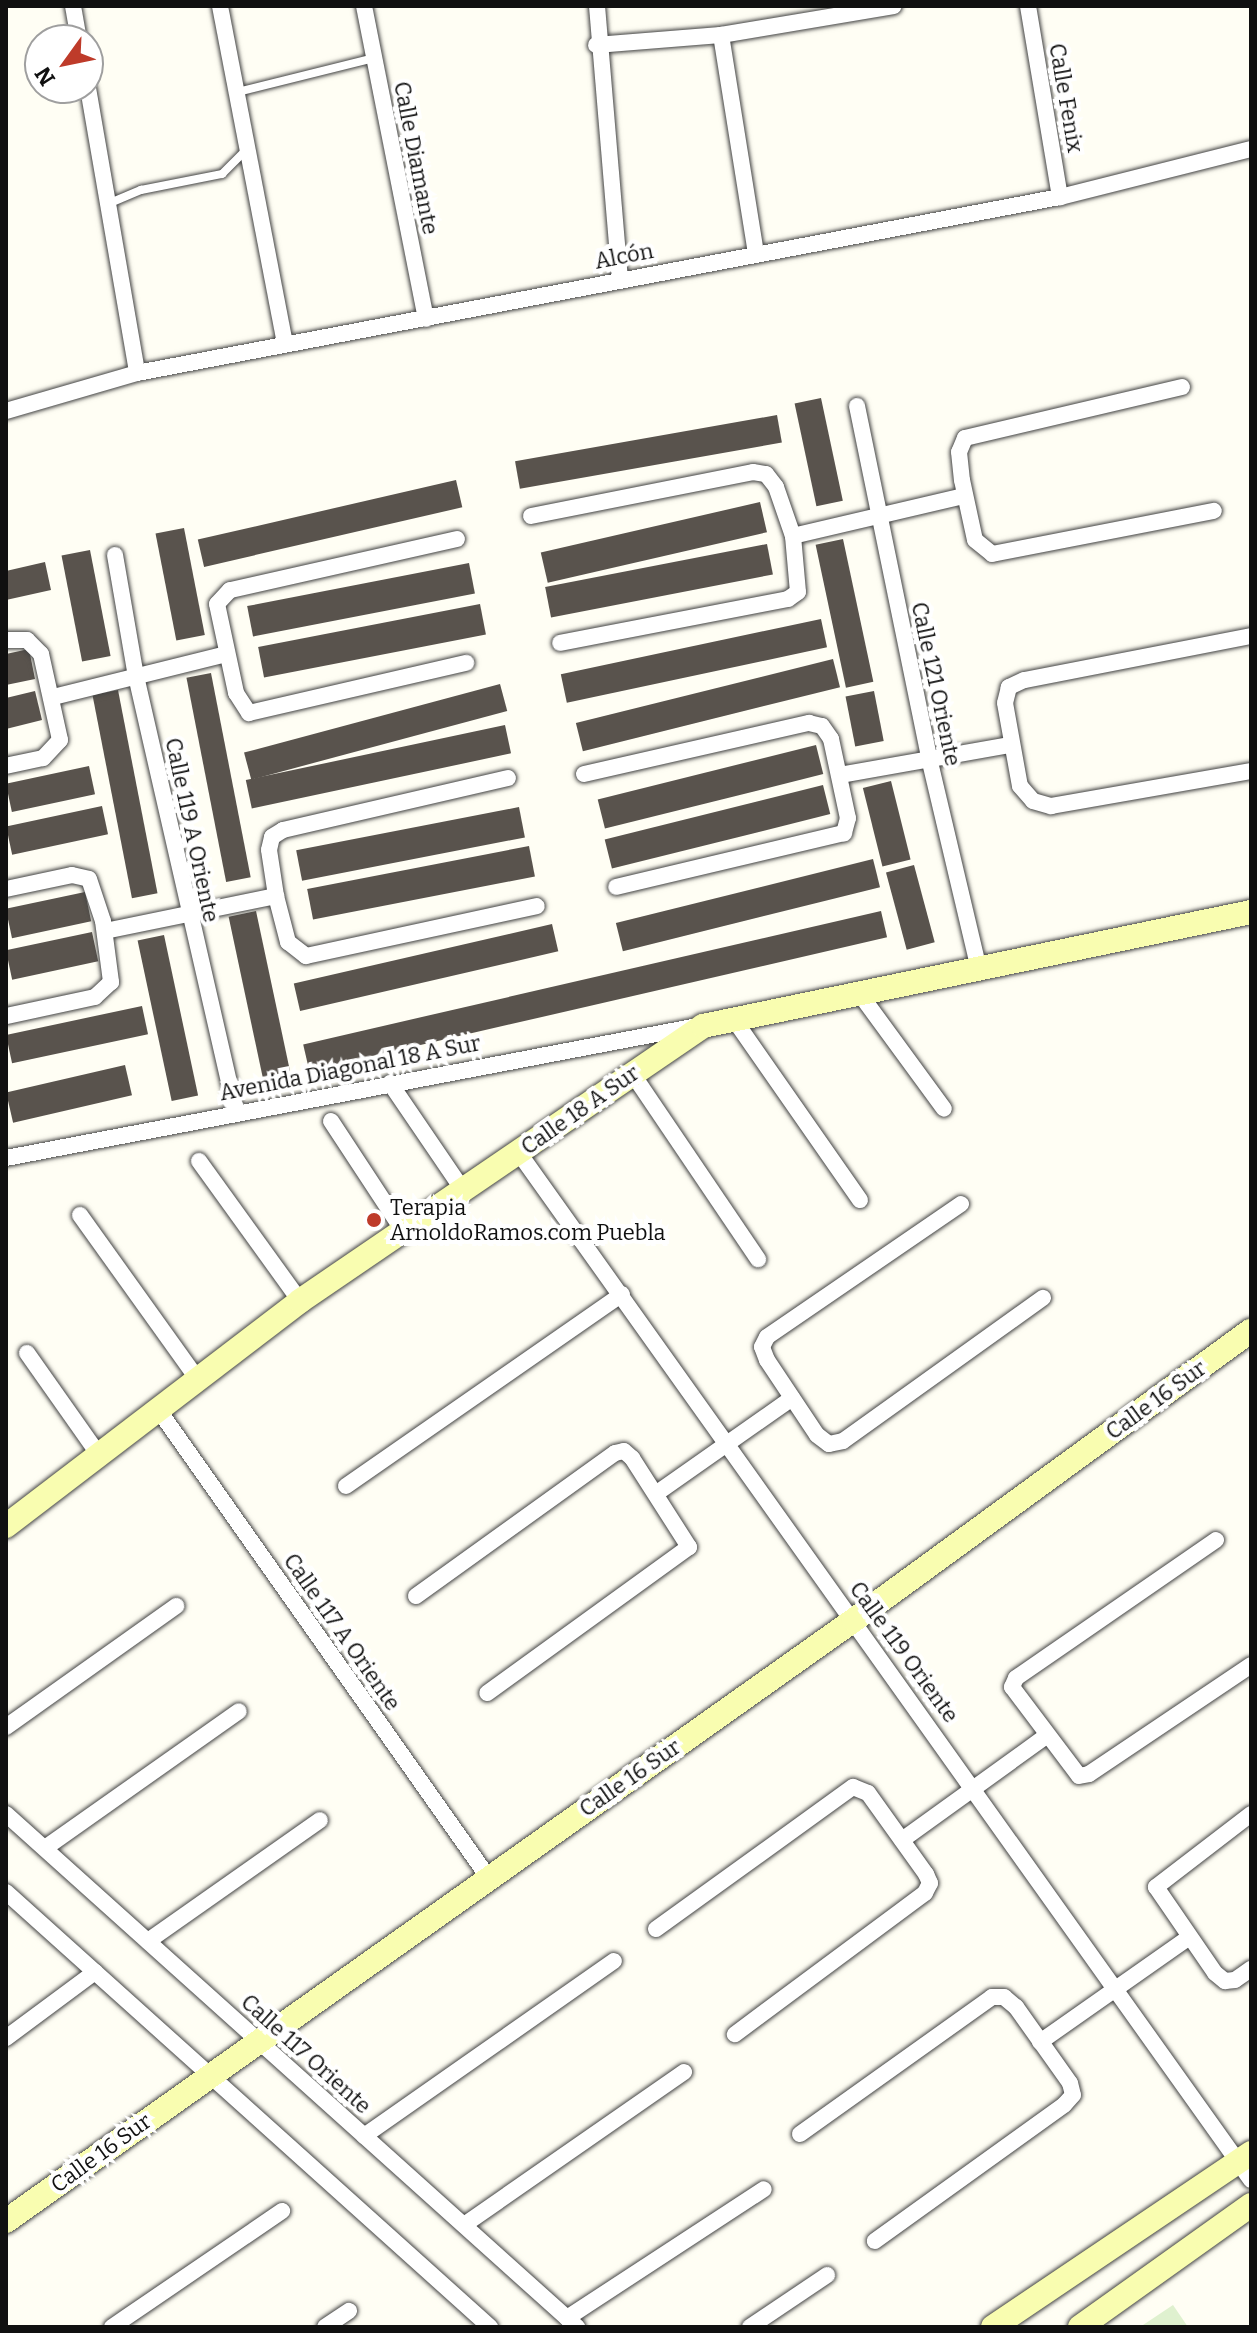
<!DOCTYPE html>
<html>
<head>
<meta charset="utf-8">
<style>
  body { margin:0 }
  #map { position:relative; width:1257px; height:2333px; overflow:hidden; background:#fffef4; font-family:Bitter,serif }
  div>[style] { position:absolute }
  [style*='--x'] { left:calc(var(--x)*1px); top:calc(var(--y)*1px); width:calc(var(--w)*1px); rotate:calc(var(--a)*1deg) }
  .pitch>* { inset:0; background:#dff1cf }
  .building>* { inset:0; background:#59534d; transform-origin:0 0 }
  .roads { filter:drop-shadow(0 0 2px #434343) drop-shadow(0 0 2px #434343) }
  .lane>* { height:8px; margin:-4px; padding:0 4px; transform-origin:4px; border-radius:4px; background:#fff }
  .street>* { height:16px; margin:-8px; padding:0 8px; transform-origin:8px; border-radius:8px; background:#fff }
  .secondary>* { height:24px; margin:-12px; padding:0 12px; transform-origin:12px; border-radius:12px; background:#f9fdb0 }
  .dots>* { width:22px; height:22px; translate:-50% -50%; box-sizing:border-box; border:4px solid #fff; border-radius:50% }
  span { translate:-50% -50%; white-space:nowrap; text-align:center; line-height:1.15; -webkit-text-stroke:8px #fff; paint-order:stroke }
  .street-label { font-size:22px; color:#101010 }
  .poi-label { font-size:22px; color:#101010 }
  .left { translate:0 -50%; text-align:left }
  .frame { position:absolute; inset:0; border:8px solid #101010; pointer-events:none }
  .north { position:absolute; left:24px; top:24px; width:80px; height:80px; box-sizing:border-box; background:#fff; border:2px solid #9f9f9f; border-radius:50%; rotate:237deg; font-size:22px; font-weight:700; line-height:32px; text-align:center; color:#101010 }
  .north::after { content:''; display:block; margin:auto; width:28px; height:36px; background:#be3b2a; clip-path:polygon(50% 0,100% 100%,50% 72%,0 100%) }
</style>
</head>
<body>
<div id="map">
  <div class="pitch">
    <i style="clip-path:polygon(1173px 2305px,1188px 2327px,1140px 2327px)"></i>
  </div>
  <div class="building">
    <i style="left:821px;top:398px;width:105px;height:27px;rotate:78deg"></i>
    <i style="left:777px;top:415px;width:28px;height:266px;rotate:80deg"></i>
    <i style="left:456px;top:480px;width:28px;height:265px;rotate:77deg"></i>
    <i style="left:760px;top:502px;width:31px;height:225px;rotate:77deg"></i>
    <i style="left:184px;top:528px;width:109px;height:29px;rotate:79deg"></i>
    <i style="left:843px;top:539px;width:146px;height:28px;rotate:78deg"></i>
    <i style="left:767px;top:544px;width:31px;height:226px;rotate:79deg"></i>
    <i style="left:90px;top:550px;width:108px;height:29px;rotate:79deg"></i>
    <i style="clip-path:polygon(45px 562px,51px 590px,6px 600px,6px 571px)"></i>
    <i style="left:469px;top:563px;width:31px;height:226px;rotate:79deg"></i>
    <i style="left:480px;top:604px;width:31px;height:226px;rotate:79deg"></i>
    <i style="left:821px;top:619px;width:29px;height:266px;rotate:78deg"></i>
    <i style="clip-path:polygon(29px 649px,35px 679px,6px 685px,6px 654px)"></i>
    <i style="left:833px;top:659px;width:29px;height:265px;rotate:76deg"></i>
    <i style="left:211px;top:673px;width:208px;height:25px;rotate:79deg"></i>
    <i style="left:500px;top:684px;width:28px;height:265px;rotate:75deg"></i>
    <i style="left:118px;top:690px;width:207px;height:26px;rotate:79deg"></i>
    <i style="clip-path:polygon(35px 691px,42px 720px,6px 729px,6px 698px)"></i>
    <i style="left:874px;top:691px;width:51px;height:29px;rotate:79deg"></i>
    <i style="left:505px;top:725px;width:29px;height:265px;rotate:78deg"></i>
    <i style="left:816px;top:745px;width:30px;height:225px;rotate:76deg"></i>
    <i style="left:89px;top:766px;width:29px;height:85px;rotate:78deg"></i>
    <i style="left:891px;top:781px;width:81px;height:29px;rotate:76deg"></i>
    <i style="left:823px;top:785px;width:30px;height:225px;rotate:76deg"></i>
    <i style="left:102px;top:806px;width:29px;height:98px;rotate:78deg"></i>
    <i style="left:519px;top:807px;width:31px;height:227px;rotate:79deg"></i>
    <i style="left:529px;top:846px;width:31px;height:226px;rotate:79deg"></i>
    <i style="left:873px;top:859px;width:29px;height:265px;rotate:76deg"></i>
    <i style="left:914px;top:865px;width:80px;height:29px;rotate:75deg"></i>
    <i style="left:85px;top:892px;width:30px;height:81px;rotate:78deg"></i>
    <i style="left:256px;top:911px;width:164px;height:28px;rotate:78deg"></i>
    <i style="left:881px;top:911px;width:27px;height:593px;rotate:77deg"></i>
    <i style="left:552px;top:924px;width:28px;height:265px;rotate:77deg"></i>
    <i style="left:92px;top:932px;width:30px;height:88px;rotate:78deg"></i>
    <i style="left:164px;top:935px;width:164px;height:27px;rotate:78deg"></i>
    <i style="left:142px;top:1006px;width:29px;height:139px;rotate:78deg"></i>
    <i style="left:125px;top:1065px;width:31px;height:122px;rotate:77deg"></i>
  </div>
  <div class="roads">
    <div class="lane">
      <i style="--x:238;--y:92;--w:140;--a:-14"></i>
      <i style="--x:110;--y:203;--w:34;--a:-23"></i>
      <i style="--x:141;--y:190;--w:83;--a:-11.2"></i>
      <i style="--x:222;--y:174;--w:34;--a:-45"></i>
    </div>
    <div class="street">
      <i style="--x:73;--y:6;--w:35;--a:80"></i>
      <i style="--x:220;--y:6;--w:343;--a:79.1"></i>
      <i style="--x:364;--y:6;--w:319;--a:78.8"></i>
      <i style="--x:597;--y:6;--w:275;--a:85.2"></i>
      <i style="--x:1028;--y:6;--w:194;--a:80.5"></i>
      <i style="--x:721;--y:35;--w:221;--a:80.9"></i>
      <i style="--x:596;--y:45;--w:125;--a:-4.6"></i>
      <i style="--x:721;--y:35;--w:175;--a:-9.5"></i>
      <i style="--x:88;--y:88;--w:289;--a:80.2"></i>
      <i style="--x:1182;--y:387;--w:223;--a:166.8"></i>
      <i style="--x:965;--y:438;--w:15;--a:113"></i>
      <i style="--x:959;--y:452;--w:28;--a:84"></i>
      <i style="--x:962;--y:480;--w:61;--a:77.8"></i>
      <i style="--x:975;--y:540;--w:22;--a:39"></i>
      <i style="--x:992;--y:554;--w:226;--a:-11"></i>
      <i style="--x:857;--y:406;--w:359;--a:78.4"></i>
      <i style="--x:929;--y:758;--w:217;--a:76.7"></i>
      <i style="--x:6;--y:411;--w:136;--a:-16.2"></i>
      <i style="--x:137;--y:373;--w:940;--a:-10.8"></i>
      <i style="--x:1060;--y:197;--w:197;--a:-14.1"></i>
      <i style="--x:531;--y:516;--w:226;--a:-11.2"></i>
      <i style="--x:753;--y:472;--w:13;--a:9"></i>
      <i style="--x:766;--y:474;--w:16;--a:52"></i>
      <i style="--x:776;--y:487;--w:52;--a:70.9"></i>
      <i style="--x:793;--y:536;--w:56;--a:84.9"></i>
      <i style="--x:798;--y:592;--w:12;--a:145"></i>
      <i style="--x:788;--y:599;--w:232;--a:169.1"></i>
      <i style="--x:793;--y:536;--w:176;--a:-13.2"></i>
      <i style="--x:457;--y:539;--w:233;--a:167.3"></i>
      <i style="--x:230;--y:590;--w:19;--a:133"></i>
      <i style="--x:217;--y:604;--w:91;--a:77.9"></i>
      <i style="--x:236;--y:693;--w:24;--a:57"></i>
      <i style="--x:249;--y:713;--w:223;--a:-13"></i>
      <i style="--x:115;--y:555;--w:123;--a:80.2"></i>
      <i style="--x:136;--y:676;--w:447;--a:77.1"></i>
      <i style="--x:1251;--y:636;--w:231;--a:169"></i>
      <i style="--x:1024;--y:680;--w:17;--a:155"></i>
      <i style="--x:1009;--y:687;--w:16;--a:104"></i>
      <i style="--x:1005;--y:703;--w:84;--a:79.8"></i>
      <i style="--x:1020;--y:786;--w:20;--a:49"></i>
      <i style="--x:1033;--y:801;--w:19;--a:16"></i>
      <i style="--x:1051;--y:806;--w:203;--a:-9.9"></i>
      <i style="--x:6;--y:640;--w:21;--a:0"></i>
      <i style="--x:27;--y:640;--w:20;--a:45"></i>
      <i style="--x:41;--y:654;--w:88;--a:77.5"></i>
      <i style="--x:60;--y:740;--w:25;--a:133"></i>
      <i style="--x:43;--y:758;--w:38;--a:168"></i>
      <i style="--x:53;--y:697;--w:179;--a:-13.9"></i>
      <i style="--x:584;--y:774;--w:231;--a:-12.8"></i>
      <i style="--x:809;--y:723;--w:13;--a:13"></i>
      <i style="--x:822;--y:726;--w:16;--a:55"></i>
      <i style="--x:831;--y:739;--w:81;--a:77.9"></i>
      <i style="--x:848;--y:818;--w:16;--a:105"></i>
      <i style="--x:844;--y:833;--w:234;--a:166.7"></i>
      <i style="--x:840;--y:775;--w:173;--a:-10"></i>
      <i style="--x:508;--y:778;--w:231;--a:167"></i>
      <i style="--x:283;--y:830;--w:13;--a:148"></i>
      <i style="--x:272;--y:837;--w:13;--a:103"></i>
      <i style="--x:269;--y:850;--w:47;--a:81.3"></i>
      <i style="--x:276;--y:896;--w:48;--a:75.4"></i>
      <i style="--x:288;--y:942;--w:23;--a:38"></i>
      <i style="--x:306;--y:956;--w:236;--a:-12.2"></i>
      <i style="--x:6;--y:889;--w:67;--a:-12"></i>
      <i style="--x:72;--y:875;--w:17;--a:13"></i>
      <i style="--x:89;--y:879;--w:44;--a:71.6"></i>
      <i style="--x:103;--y:921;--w:62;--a:82.5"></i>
      <i style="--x:111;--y:982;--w:22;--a:137"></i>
      <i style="--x:95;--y:997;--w:91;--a:167.9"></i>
      <i style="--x:105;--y:931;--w:175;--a:-11.6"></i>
      <i style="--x:857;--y:990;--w:147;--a:53.8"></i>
      <i style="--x:733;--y:1018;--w:222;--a:55.1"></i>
      <i style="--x:632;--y:1073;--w:225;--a:55.9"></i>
      <i style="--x:390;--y:1083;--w:130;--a:55.7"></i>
      <i style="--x:331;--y:1121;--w:129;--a:56.7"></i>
      <i style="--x:519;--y:1153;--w:1261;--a:54.52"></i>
      <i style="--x:6;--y:1158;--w:704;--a:-10.8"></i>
      <i style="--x:199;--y:1161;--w:173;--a:54.2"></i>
      <i style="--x:961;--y:1204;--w:235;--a:145.6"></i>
      <i style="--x:767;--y:1337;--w:11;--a:117"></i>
      <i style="--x:762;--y:1347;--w:14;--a:69"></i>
      <i style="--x:767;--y:1360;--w:90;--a:56.3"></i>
      <i style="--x:817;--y:1435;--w:15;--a:37"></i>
      <i style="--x:829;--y:1444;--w:14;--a:-12"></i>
      <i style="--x:843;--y:1441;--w:246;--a:-35.6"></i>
      <i style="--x:80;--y:1215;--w:204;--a:54.4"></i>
      <i style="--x:27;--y:1353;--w:128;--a:54.8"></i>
      <i style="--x:160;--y:1412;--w:569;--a:54.8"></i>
      <i style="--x:346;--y:1486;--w:336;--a:-34.8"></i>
      <i style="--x:657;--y:1493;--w:165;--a:-35.1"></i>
      <i style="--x:1216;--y:1540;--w:243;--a:145.4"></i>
      <i style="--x:1016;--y:1678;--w:10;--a:114"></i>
      <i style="--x:1012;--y:1687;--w:111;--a:53"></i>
      <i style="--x:1079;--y:1776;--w:10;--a:-11"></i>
      <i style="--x:1089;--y:1774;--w:195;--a:-33.9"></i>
      <i style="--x:416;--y:1596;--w:245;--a:-35.7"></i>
      <i style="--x:615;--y:1453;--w:9;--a:-13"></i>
      <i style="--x:624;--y:1451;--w:11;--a:41"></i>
      <i style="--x:632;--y:1458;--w:106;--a:57.4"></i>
      <i style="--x:689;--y:1547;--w:249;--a:144.1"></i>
      <i style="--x:6;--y:1727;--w:209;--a:-35.4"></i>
      <i style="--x:6;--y:1814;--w:768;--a:41.94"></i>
      <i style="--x:1251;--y:1814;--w:120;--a:142.5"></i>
      <i style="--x:1156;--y:1887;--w:104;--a:55.5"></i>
      <i style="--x:1215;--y:1973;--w:13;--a:39"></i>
      <i style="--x:1225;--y:1981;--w:10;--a:-6"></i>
      <i style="--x:1235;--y:1980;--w:19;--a:-35"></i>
      <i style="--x:902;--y:1840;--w:176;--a:-35.8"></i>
      <i style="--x:45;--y:1848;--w:237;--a:-35.2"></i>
      <i style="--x:6;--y:1892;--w:651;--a:41.95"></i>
      <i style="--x:656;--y:1929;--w:243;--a:-35.8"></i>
      <i style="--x:853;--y:1787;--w:16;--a:22"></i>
      <i style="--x:868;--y:1793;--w:100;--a:54.4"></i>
      <i style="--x:926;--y:1874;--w:10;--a:66"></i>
      <i style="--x:930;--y:1883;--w:11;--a:117"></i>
      <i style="--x:925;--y:1893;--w:237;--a:143.4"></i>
      <i style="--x:148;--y:1941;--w:210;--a:-35.1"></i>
      <i style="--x:6;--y:2038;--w:111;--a:-36.6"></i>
      <i style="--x:1040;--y:2042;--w:181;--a:-35.1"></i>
      <i style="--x:800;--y:2134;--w:236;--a:-35.5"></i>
      <i style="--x:992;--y:1997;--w:12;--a:0"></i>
      <i style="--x:1004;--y:1997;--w:16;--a:40"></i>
      <i style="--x:1016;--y:2007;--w:93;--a:54.6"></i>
      <i style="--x:1070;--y:2083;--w:12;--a:76"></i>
      <i style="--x:1073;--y:2095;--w:13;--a:132"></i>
      <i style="--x:1064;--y:2105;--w:233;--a:144.3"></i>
      <i style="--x:364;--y:2136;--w:305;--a:-35"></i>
      <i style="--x:464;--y:2225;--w:268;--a:-34.8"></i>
      <i style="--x:567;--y:2318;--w:235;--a:-33.2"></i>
      <i style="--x:112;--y:2327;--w:206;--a:-34.3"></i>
      <i style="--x:325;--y:2327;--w:29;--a:-34"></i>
      <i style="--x:750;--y:2327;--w:93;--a:-34"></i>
    </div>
    <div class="secondary">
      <i style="--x:6;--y:1526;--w:370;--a:-37.4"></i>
      <i style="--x:300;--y:1301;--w:488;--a:-34.3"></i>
      <i style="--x:703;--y:1026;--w:560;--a:-11.75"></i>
      <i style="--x:6;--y:2221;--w:1039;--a:-35.33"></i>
      <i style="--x:854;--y:1620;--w:491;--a:-36.1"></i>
      <i style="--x:993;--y:2327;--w:311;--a:-34"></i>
      <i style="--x:1080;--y:2327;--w:210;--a:-35.5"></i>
    </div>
  </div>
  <div class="dots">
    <i style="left:374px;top:1220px;background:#be3b2a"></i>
  </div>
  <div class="street-label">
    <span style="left:1066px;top:98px;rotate:80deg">Calle Fenix</span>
    <span style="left:416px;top:158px;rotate:79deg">Calle Diamante</span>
    <span style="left:624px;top:256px;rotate:-11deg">Alcón</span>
    <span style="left:936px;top:684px;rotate:78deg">Calle 121 Oriente</span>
    <span style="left:192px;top:830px;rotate:78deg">Calle 119 A Oriente</span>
    <span style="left:350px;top:1068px;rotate:-11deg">Avenida Diagonal 18 A Sur</span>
    <span style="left:580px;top:1110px;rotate:-35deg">Calle 18 A Sur</span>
    <span style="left:1156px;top:1400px;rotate:-36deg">Calle 16 Sur</span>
    <span style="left:342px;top:1632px;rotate:55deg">Calle 117 A Oriente</span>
    <span style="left:904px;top:1652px;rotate:54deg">Calle 119 Oriente</span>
    <span style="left:630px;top:1778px;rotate:-35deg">Calle 16 Sur</span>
    <span style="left:306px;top:2054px;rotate:42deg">Calle 117 Oriente</span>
    <span style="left:101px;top:2153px;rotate:-36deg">Calle 16 Sur</span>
  </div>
  <div class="poi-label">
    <span class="left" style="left:390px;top:1220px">Terapia<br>ArnoldoRamos.com Puebla</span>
  </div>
  <div class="frame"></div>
  <div class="north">N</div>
</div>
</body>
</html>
